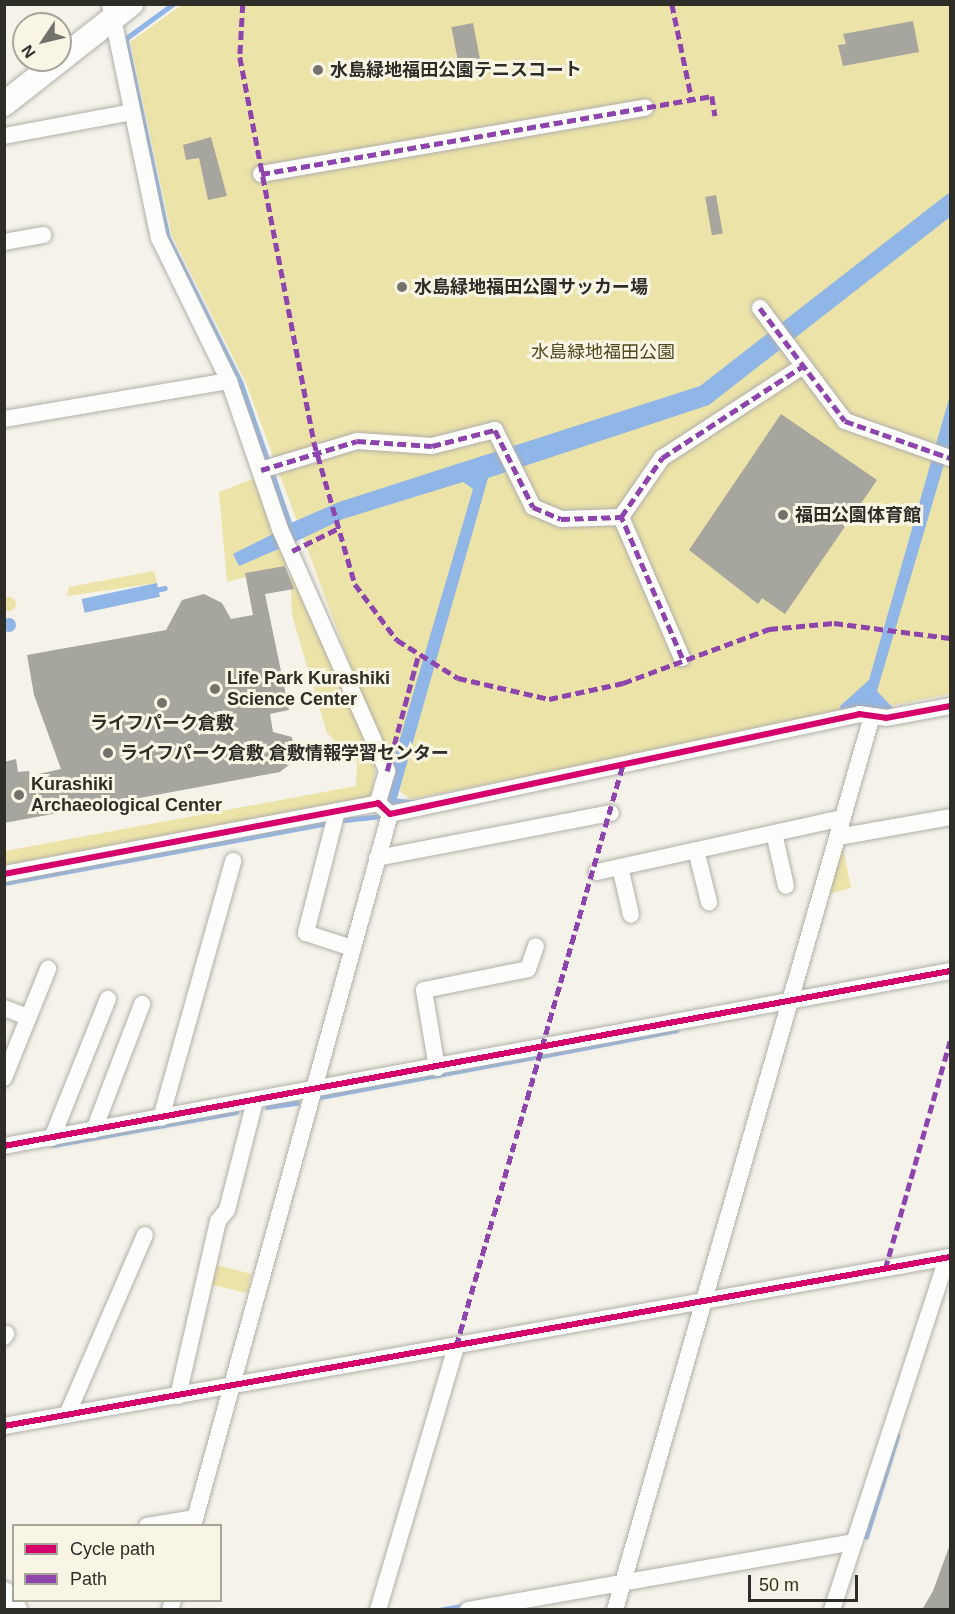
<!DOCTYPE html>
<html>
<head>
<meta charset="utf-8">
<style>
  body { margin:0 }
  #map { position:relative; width:955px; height:1614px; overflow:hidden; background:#f4f2e9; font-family:Helvetica,"Noto Sans JP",sans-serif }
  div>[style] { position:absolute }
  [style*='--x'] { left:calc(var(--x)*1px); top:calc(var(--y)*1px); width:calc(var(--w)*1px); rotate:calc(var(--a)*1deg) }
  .green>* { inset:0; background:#ece3a8; transform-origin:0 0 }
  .round { border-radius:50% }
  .water>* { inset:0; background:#90b5e7; transform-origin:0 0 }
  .stream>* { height:4.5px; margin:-2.25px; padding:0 2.25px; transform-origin:2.25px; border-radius:2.25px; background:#90b5e7 }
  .building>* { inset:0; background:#a6a59e; transform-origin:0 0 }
  .roads { filter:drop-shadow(0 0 2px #b0afa9) drop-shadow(0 0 2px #b0afa9) }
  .street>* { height:16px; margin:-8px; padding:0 8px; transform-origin:8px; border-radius:8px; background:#fdfdfc }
  .secondary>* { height:24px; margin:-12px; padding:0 12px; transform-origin:12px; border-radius:12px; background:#fdfdfc }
  .quiet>* { height:4.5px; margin-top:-2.25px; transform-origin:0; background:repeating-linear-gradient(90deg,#8e44ad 0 9px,transparent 0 13.5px) }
  .cycleway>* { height:6px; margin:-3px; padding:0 3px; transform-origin:3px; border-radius:3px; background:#d6006c }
  .dots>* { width:16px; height:16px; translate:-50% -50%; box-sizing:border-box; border:3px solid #f8f5e5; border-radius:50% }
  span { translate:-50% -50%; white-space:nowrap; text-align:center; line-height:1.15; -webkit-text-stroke:6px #f8f5e5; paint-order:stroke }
  .poi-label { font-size:18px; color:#2e2d27; font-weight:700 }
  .left { translate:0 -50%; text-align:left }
  .park-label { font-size:18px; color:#504a1f }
  .frame { position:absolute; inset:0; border:6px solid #2e2d27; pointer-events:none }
  .legend { position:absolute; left:12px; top:1524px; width:210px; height:78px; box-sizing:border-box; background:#f8f5e5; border:2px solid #a7a599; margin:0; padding:8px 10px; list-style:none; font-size:18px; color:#2e2d27 }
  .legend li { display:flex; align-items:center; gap:12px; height:30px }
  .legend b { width:30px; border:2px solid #a7a599 }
  .north { position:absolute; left:12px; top:12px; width:60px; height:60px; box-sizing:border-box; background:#f8f5e5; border:2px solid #a7a599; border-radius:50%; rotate:235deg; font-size:16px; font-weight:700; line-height:24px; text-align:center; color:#2e2d27 }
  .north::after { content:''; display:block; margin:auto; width:21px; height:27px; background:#73726b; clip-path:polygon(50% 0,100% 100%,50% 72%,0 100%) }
  .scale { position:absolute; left:748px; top:1575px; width:110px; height:27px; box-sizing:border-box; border:3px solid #2e2d27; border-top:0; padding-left:8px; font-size:18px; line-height:21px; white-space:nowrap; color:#2e2d27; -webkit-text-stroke:4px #f8f5e5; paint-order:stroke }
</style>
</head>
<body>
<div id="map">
  <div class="green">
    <i style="clip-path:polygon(183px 4px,950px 5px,950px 694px,411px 799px,396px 789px,246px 383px,172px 236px,130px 42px)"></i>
    <i style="clip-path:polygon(258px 477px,279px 531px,234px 554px,239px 566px,288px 545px,376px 762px,372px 795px,361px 801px,5px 867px,5px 851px,356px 786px,357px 762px,327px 733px,292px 615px,290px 565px,227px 582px,219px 492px)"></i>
    <i style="clip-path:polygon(154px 571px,157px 583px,67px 596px,69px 587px)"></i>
    <i class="round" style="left:2px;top:597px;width:14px;height:14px"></i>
    <i style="clip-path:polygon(843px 847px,851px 888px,827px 894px,838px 850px)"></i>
    <i style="left:216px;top:1265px;width:37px;height:20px;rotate:14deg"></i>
  </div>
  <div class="water">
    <i style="clip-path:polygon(950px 192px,950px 217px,709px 405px,488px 478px,394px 809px,382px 800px,473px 489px,463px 482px,343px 519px,295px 542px,284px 526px,339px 502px,700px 386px)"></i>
    <i style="clip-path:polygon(950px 395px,950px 444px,877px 691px,895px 710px,842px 715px,840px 706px,869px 680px)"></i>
    <i style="clip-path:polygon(279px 531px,288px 545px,239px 566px,233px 554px)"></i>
    <i style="left:157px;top:583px;width:14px;height:77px;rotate:78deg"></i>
    <i class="round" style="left:2px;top:618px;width:14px;height:14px"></i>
  </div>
  <div class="stream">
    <i style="--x:174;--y:4;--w:59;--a:143.9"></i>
    <i style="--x:126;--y:39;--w:202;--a:78"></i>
    <i style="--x:168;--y:237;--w:163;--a:63.4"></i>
    <i style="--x:241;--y:383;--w:152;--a:70.9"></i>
    <i style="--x:152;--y:591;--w:13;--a:-13"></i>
    <i style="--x:389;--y:800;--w:24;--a:5"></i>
    <i style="--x:344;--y:820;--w:38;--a:-6"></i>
    <i style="--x:4;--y:883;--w:329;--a:-10.5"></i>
    <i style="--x:541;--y:1056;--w:138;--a:-10.8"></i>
    <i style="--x:320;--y:1097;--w:217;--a:-10.6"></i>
    <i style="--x:267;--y:1107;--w:30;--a:-8"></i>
    <i style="--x:53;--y:1145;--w:186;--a:-10.2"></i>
    <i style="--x:866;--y:1537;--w:106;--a:-72.9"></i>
    <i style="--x:439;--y:1610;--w:27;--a:-10"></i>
  </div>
  <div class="building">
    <i style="clip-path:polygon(913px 21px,919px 52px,843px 66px,838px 45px,846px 44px,843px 34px)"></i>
    <i style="left:473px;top:23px;width:36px;height:22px;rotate:79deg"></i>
    <i style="clip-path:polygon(211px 137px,227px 196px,208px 200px,199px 158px,186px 160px,183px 145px)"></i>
    <i style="left:716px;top:195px;width:39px;height:11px;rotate:80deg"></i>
    <i style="clip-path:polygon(781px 414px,877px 480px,785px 614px,762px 598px,758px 604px,689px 550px)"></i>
    <i style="clip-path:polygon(285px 566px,294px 589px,265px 594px,289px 710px,270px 714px,273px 732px,292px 737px,295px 760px,280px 772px,4px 823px,4px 762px,16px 759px,18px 772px,29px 771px,30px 776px,61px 769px,34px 695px,27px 655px,166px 630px,182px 600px,204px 594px,222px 603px,231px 619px,253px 615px,245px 573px)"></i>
    <i style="clip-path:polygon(949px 1547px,951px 1610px,922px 1610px,933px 1591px)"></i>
  </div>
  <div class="roads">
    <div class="street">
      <i style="--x:110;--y:4;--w:239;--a:78.2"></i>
      <i style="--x:159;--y:238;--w:159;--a:63.9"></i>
      <i style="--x:229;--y:381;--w:157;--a:71"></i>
      <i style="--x:280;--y:529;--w:265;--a:66.1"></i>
      <i style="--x:387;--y:771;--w:33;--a:106"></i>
      <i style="--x:4;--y:136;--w:130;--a:-10.6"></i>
      <i style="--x:261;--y:174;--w:390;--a:-9.8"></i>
      <i style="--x:4;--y:242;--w:40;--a:-10"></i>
      <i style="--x:760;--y:308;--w:141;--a:53"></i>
      <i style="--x:845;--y:421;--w:111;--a:19.4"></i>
      <i style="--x:4;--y:419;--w:228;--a:-9.6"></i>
      <i style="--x:261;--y:470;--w:100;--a:-16.8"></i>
      <i style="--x:357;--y:441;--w:75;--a:3.8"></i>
      <i style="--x:432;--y:446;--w:65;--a:-14.3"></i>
      <i style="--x:495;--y:430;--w:86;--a:63.7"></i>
      <i style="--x:533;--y:507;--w:30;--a:23"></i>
      <i style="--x:561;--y:519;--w:60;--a:-1.9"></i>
      <i style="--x:682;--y:658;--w:154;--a:-113.4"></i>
      <i style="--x:621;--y:517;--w:72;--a:-55.2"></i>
      <i style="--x:662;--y:458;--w:168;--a:-33.1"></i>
      <i style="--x:337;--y:811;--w:126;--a:104.3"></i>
      <i style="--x:306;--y:933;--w:48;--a:18.1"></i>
      <i style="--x:774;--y:833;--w:54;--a:77.2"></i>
      <i style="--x:838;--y:837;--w:114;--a:-10.1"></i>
      <i style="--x:696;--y:850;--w:54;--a:76"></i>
      <i style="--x:377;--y:858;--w:238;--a:-10.9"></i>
      <i style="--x:620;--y:867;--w:49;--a:77.1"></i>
      <i style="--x:597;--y:872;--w:252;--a:-12.4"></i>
      <i style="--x:4;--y:874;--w:381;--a:-10.7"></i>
      <i style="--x:378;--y:803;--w:16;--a:43"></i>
      <i style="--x:390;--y:814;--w:480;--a:-12"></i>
      <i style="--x:859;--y:714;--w:27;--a:8"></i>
      <i style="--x:886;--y:718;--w:65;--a:-10.6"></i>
      <i style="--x:4;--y:1008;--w:26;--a:21"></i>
      <i style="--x:437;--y:1068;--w:79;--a:-99.5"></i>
      <i style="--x:424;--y:990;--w:106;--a:-11.4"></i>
      <i style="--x:528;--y:969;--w:24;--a:-71"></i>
      <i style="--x:4;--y:1078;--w:118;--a:-68"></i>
      <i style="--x:161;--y:1118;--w:267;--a:-74.3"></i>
      <i style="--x:94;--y:1130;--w:135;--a:-69.1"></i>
      <i style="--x:52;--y:1138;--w:150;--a:-68.1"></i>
      <i style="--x:4;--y:1146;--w:962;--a:-10.48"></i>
      <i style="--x:4;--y:1337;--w:4;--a:-56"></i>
      <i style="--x:178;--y:1396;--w:180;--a:-77.1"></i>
      <i style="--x:218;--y:1221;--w:14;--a:-51"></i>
      <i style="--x:227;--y:1210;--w:113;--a:-75.6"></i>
      <i style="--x:67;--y:1415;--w:196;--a:-66.6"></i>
      <i style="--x:4;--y:1426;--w:961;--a:-10.13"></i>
      <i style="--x:147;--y:1526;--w:49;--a:-9.5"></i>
      <i style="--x:193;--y:1526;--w:739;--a:-74.53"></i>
      <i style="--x:170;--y:1610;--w:10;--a:-73"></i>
      <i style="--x:378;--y:1610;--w:275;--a:-73.5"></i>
      <i style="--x:468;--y:1610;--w:392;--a:-10"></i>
      <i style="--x:615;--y:1610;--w:930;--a:-73.96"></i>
      <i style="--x:832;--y:1610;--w:370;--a:-71.9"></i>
    </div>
    <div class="secondary">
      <i style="--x:4;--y:104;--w:162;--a:-38.2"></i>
      <i style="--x:4;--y:1594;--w:19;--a:55"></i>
    </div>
  </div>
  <div class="quiet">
    <i style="--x:243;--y:4;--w:53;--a:93.2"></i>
    <i style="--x:240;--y:57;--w:392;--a:79.1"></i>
    <i style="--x:314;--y:442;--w:148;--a:73.9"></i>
    <i style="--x:355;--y:584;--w:70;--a:53.1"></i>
    <i style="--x:397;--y:640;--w:72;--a:31.9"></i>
    <i style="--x:458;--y:678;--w:93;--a:13"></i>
    <i style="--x:549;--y:699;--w:76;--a:-12.2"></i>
    <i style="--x:623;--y:683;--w:156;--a:-20.3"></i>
    <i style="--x:769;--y:629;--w:65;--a:-5.3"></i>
    <i style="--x:834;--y:623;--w:117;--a:7.4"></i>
    <i style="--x:672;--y:4;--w:98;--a:78.2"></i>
    <i style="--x:261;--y:174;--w:458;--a:-9.8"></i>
    <i style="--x:712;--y:96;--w:20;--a:81"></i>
    <i style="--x:760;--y:308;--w:141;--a:53"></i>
    <i style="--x:845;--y:421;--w:111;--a:19.4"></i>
    <i style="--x:261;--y:470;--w:100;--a:-16.8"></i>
    <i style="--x:357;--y:441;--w:75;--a:3.8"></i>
    <i style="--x:432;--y:446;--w:65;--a:-14.3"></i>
    <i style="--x:495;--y:430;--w:86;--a:63.7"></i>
    <i style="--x:533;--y:507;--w:30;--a:23"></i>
    <i style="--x:561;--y:519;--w:60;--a:-1.9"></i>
    <i style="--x:292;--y:551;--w:50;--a:-26.1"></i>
    <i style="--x:682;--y:658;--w:154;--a:-113.4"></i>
    <i style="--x:621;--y:517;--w:72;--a:-55.2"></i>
    <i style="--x:662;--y:458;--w:168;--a:-33.1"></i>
    <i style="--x:387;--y:771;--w:119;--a:-74.9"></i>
    <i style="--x:885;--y:1269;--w:237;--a:-74.1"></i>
    <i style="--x:456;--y:1346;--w:605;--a:-73.99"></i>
  </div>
  <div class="cycleway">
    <i style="--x:4;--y:874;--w:381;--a:-10.7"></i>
    <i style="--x:378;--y:803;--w:16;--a:43"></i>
    <i style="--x:390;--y:814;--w:480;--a:-12"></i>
    <i style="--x:859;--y:714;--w:27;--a:8"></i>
    <i style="--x:886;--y:718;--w:65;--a:-10.6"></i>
    <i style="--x:4;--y:1146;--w:962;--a:-10.48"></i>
    <i style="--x:4;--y:1426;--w:961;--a:-10.13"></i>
  </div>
  <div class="dots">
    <i style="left:318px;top:70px;background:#73726b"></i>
    <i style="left:402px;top:287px;background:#73726b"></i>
    <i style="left:783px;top:515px;background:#73726b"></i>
    <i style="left:215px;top:689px;background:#73726b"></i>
    <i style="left:162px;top:703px;background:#73726b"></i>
    <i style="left:108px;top:753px;background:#73726b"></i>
    <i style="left:19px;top:795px;background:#73726b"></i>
  </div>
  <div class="poi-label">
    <span class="left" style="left:330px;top:70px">水島緑地福田公園テニスコート</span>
    <span class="left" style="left:414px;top:287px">水島緑地福田公園サッカー場</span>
    <span class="left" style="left:795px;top:515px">福田公園体育館</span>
    <span class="left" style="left:227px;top:689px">Life Park Kurashiki<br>Science Center</span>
    <span style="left:162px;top:723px">ライフパーク倉敷</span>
    <span class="left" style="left:120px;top:753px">ライフパーク倉敷 倉敷情報学習センター</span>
    <span class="left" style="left:31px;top:795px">Kurashiki<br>Archaeological Center</span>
  </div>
  <div class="park-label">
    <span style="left:603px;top:352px">水島緑地福田公園</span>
  </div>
  <div class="frame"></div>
  <ul class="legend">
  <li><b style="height:8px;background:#d6006c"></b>Cycle path</li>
  <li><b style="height:8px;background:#8e44ad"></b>Path</li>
  </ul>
  <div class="north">N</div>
  <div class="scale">50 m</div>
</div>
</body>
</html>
